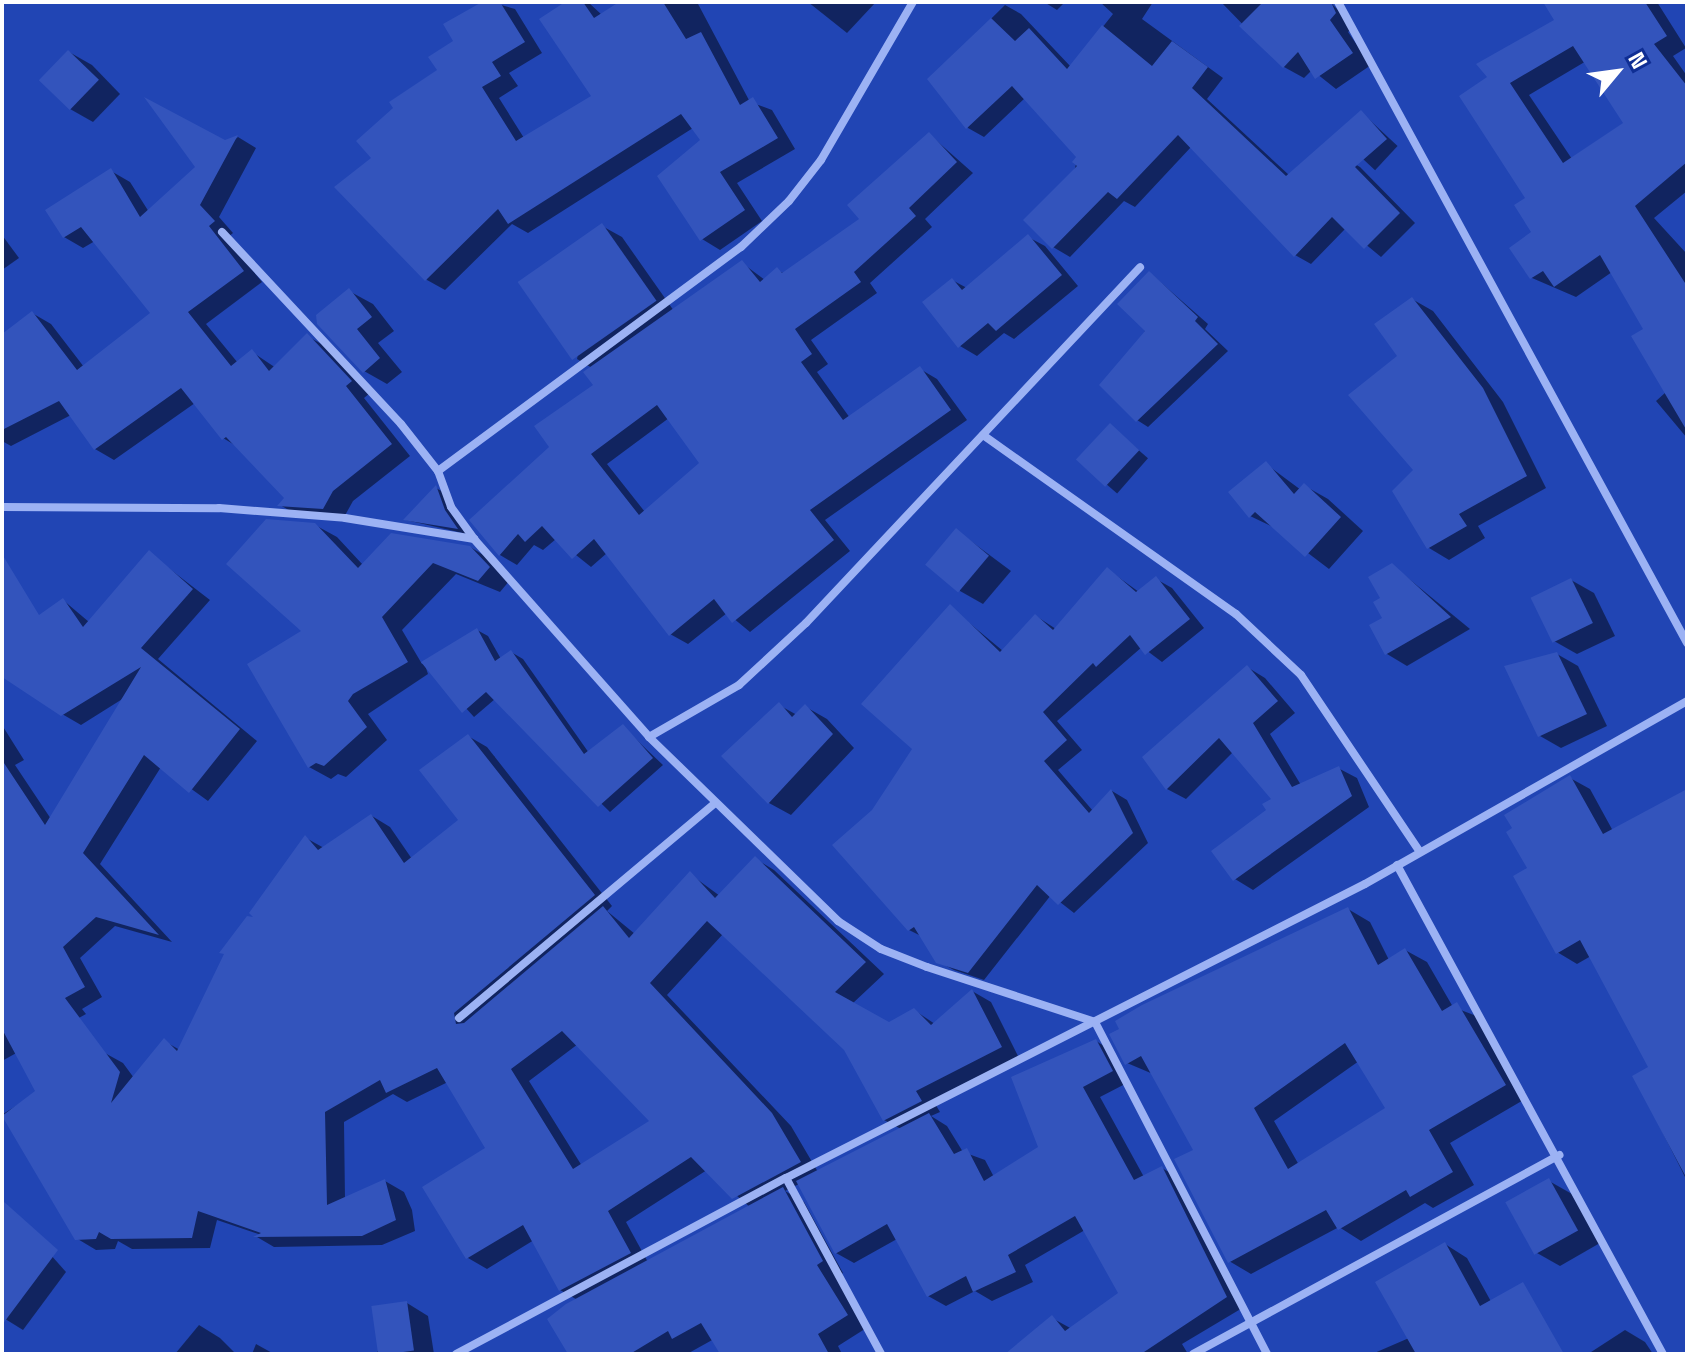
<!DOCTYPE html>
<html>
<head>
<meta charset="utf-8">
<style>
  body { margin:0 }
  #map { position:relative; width:1689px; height:1356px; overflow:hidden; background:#0f2e94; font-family:"Space Grotesk",sans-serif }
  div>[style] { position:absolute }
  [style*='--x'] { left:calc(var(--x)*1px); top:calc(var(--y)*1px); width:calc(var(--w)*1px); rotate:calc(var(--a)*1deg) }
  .green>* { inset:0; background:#2145b4; transform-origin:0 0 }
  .shadow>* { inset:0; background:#0007; transform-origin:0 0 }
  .building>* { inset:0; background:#3354bc; transform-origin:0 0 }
  .street>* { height:8px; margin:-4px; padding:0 4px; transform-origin:4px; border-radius:4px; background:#9cb2f4 }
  span { translate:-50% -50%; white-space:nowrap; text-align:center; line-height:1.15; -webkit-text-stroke:6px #0f2e94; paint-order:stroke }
  .frame { position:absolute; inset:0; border:4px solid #fff; pointer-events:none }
  .north { position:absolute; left:1577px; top:32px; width:80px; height:80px; -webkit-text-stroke:6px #0f2e94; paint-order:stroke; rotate:61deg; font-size:22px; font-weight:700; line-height:32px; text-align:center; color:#fff }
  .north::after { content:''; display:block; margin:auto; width:28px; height:36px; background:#fff; clip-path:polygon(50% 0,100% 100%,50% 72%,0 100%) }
</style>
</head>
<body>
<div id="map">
  <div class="green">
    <i style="left:2px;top:2px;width:1685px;height:1352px"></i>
  </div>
  <div class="shadow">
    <i style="clip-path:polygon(491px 2px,515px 9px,542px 53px,509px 73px,518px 86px,499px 98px,524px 138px,593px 97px,568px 2px,588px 2px,602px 15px,623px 2px,697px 2px,750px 102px,772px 110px,795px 149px,737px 183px,762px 221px,720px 250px,702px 239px,702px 141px,693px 128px,528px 233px,512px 224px,445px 290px,427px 280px,337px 187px,374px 159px,440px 71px,455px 41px)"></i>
    <i style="clip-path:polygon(808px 2px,876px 2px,847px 33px)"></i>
    <i style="clip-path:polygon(1044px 2px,1065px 2px,1057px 10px)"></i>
    <i style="clip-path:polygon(1100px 2px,1153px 2px,1142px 19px,1223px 78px,1207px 99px,1289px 175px,1343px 157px,1360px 167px,1415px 223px,1381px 257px,1346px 228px,1311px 264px,1295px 255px,1192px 146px,1135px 207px,1124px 201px,1070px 257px,1053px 247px,1078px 157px,1025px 98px,984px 137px,968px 128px,930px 79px,1005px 5px,1021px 14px,1071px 67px,1113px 14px)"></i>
    <i style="clip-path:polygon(1221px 2px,1330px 2px,1354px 26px,1348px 32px,1371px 65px,1336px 89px,1312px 70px,1304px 78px,1284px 67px)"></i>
    <i style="clip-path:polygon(evenodd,1545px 2px,1657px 2px,1686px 48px,1673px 56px,1687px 76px,1687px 191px,1654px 218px,1687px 254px,1687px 438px,1656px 401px,1666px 392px,1646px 330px,1612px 272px,1576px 297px,1532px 278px,1534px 233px,1528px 199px,1490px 78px,1557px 21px,1545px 2px,1588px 60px,1625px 124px,1572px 159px,1529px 95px,1588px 60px)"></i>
    <i style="clip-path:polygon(69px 52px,92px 65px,120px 94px,93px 122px,70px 109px,42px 80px)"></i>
    <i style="left:1361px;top:112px;width:50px;height:33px;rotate:43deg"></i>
    <i style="clip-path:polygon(evenodd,929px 134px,973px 173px,925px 219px,932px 227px,870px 283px,877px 293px,811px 340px,828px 364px,817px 372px,850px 418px,920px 369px,937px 379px,967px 420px,825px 520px,850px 551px,750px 632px,727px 613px,688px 644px,670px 634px,607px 553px,591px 567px,556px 539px,543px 550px,534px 545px,517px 565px,500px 555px,472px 520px,551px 448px,596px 386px,592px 368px,577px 359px,602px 226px,622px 237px,674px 311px,742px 263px,765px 280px,777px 270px,785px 274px,862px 219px,929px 134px,669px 418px,702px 463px,645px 512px,607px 464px,669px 418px)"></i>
    <i style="clip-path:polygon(238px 137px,256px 148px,219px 217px,233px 233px,227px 238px,262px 282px,206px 324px,238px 363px,252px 352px,276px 368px,307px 336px,327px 347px,370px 393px,364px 398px,410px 456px,353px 501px,343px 519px,299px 516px,280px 505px,286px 498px,238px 447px,223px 438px,195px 403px,114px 460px,95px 449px,71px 415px,11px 446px,2px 441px,2px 336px,32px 313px,51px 324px,84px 367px,153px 313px,95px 241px,83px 248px,64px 237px,111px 171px,130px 182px,149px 212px)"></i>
    <i style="clip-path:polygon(2px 235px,19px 258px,2px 270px)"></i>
    <i style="clip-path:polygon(1028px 237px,1045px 246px,1078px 286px,1014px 339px,1004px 333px,977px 356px,960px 346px,952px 280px,967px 288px)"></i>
    <i style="clip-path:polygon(1150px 273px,1208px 324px,1205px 329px,1228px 351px,1148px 427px,1137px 420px)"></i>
    <i style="clip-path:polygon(349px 291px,373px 304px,394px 331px,378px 343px,402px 372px,387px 384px,364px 371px)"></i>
    <i style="clip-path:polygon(1412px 299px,1433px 311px,1503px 402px,1546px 488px,1478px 526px,1485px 538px,1449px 560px,1429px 548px,1395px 491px,1416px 471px,1399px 356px)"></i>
    <i style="left:1111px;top:426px;width:49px;height:47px;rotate:41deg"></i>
    <i style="clip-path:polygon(1266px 464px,1301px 490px,1305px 486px,1328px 499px,1363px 531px,1329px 569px,1275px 528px,1250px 516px)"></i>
    <i style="clip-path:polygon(436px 488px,447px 494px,467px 534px,406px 520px)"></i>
    <i style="clip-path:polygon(315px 525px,337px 537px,363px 565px,470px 547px,492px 560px,510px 580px,500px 592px,456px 574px,402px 630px,422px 664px,477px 630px,488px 636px,501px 659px,511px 652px,523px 659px,589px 753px,623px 727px,663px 765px,610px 812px,495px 699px,474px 717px,424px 662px,428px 674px,368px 714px,387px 740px,346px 777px,338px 774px,331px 779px,309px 767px,305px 631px)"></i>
    <i style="clip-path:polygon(956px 530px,1011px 571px,983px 604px,960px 591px)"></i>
    <i style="clip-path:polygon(149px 553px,210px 600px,158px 659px,257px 741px,208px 801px,161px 767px,100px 864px,172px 942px,115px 926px,80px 958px,102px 997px,82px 1009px,86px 1014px,2px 1061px,2px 725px,24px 760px,15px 765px,51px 819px,124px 698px,81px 725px,62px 714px,2px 675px,2px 622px,45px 677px,63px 600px,89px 622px)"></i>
    <i style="clip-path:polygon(1392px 565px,1470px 629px,1407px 666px,1387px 654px,1383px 599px)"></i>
    <i style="clip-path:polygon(1107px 569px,1139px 592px,1156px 579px,1172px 588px,1204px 628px,1162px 662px,1142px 647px,1057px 721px,1082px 750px,1058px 770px,1093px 811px,1112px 791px,1127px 800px,1148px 843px,1074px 913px,1051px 895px,984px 980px,954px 970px,937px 961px,923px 937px,909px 930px,874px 811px,915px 749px,950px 607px,1003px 651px,1036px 616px,1056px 629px)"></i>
    <i style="clip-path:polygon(1571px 580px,1594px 593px,1615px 636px,1577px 654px,1554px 641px)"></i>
    <i style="clip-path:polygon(1557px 654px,1578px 666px,1607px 726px,1561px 748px,1540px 736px)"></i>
    <i style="clip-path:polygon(1247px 667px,1265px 678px,1295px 713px,1270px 734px,1301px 785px,1338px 768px,1357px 778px,1369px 807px,1253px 890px,1235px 879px,1274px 799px,1233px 752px,1186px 799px,1167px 789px,1144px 757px)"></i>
    <i style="clip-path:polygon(779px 705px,797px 715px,806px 707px,827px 719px,854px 748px,791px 815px,769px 803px,724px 756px)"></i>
    <i style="clip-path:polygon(evenodd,468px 736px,487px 747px,612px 906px,607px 911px,635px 934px,690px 874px,720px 896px,756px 859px,774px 870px,884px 974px,852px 1004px,889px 1024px,914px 1010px,935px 1024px,972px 991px,991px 1002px,1019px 1058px,934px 1102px,940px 1112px,931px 1116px,947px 1126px,963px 1152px,985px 1160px,994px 1177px,1041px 1148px,1096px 1041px,1114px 1052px,1129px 1082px,1100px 1097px,1144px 1177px,1162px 1168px,1179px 1178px,1244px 1307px,1182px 1344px,1188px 1354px,1014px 1354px,1052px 1318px,1072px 1329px,1121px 1294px,1085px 1230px,1025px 1265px,1033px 1282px,992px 1301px,975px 1291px,946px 1306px,928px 1296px,897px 1239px,854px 1263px,836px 1253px,799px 1184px,785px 1191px,804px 1202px,843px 1273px,837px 1277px,868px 1327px,838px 1346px,842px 1354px,724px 1354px,714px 1339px,687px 1354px,570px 1354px,581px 1302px,560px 1290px,534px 1240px,487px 1269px,468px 1258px,488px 1148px,448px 1082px,407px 1102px,393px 1094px,344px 1122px,345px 1199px,385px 1181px,404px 1192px,412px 1210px,415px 1231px,382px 1245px,274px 1247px,257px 1237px,261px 1235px,217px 1220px,210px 1248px,132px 1249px,118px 1241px,115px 1249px,96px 1250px,76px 1238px,3px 1114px,103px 1052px,123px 1063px,134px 1078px,164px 1041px,180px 1050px,306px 838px,324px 848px,372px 816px,390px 827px,412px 859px,460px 820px,468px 736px,723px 934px,845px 1049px,884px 1120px,901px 1129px,818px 1172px,791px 1126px,667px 995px,723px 934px,468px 736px,578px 1044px,652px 1121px,582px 1166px,529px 1081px,578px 1044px,468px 736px,707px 1170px,751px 1208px,649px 1264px,626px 1222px,707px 1170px)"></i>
    <i style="clip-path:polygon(1570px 778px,1590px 789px,1613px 831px,1687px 791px,1687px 1181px,1635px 1077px,1651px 1068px,1591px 956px,1577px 964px,1557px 952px,1530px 869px)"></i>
    <i style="clip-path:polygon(evenodd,1348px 909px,1370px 922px,1389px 960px,1405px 950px,1427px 962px,1453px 1007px,1479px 1017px,1527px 1098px,1450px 1143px,1474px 1185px,1433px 1208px,1425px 1203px,1361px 1241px,1339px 1227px,1251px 1274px,1229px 1261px,1196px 1151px,1153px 1074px,1127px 1063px,1348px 909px,1359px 1061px,1388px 1109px,1299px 1165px,1274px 1121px,1359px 1061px)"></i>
    <i style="clip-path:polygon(1549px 1181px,1572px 1194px,1600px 1243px,1560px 1266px,1537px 1253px)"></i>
    <i style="clip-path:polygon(2px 1200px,66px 1272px,23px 1330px,2px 1317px)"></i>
    <i style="clip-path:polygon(1445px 1244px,1467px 1258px,1520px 1354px,1372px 1354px,1409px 1338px)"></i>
    <i style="clip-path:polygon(407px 1303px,428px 1316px,434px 1354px,376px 1354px)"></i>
    <i style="clip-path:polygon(199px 1325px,220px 1338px,236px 1354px,175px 1354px)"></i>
    <i style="clip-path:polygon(1625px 1330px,1645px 1342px,1653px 1354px,1588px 1354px)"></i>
    <i style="clip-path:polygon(256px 1344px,274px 1354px,252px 1354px)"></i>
  </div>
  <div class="building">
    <i style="clip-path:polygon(482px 2px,500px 2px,525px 42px,492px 62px,501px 76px,482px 87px,516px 141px,591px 96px,539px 19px,565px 2px,583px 2px,594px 18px,619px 2px,663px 2px,686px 39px,701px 32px,740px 105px,753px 97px,778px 138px,720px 172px,745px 210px,700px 241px,657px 176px,700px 140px,681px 114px,508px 224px,498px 209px,425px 281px,334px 187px,371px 158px,356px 141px,393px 108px,389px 102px,437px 70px,428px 57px,453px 41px,443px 24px)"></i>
    <i style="clip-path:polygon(1263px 2px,1331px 2px,1336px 13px,1330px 20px,1353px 53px,1315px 79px,1298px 52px,1283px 68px,1239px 26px)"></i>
    <i style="clip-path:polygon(evenodd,1543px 2px,1645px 2px,1667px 36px,1654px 44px,1687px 86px,1687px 162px,1635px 206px,1687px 286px,1687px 431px,1631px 336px,1643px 329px,1600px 255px,1554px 287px,1543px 271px,1530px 279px,1509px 248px,1531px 232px,1514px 205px,1525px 198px,1459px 96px,1487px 77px,1476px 64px,1554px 20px,1543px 2px,1573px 46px,1623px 123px,1563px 163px,1510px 83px,1573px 46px)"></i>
    <i style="clip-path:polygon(991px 18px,1015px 41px,1029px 28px,1067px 69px,1102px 25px,1152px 66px,1172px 41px,1208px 67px,1192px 88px,1286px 176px,1361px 110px,1387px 139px,1355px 167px,1400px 213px,1364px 249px,1332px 217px,1294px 257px,1178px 135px,1117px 199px,1108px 192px,1052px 249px,1023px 220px,1077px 166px,1072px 162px,1076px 157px,1012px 86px,966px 129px,927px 79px)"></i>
    <i style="left:68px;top:50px;width:43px;height:42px;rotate:44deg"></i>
    <i style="clip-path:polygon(144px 97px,225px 140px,238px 135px,200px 205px,215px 221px,209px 226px,244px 271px,188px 312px,231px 366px,252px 349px,269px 371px,307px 333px,352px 381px,346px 386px,392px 444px,333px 491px,323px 509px,277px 506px,284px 498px,226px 437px,222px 440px,181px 388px,94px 450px,59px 401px,2px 430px,2px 334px,32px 311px,77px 370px,150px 313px,81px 227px,63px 238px,45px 210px,111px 168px,140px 217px,195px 167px)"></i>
    <i style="clip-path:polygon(evenodd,929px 132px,957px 162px,909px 208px,916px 216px,854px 272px,861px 282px,795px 329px,812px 354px,801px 362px,843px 420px,920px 366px,951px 410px,810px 510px,834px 540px,732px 623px,714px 599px,669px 636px,594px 539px,572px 559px,542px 526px,525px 542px,518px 534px,499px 556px,469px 520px,549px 447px,534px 426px,593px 385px,583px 372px,742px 260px,760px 282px,777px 267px,782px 273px,859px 219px,847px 205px,929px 132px,657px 405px,699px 463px,639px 515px,591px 454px,657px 405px)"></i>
    <i style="left:602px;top:223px;width:95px;height:103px;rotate:55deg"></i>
    <i style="clip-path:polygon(1028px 234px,1062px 275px,996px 331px,988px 323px,958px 348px,922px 302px,952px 278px,962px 290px)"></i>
    <i style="clip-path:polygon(1149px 271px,1198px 317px,1195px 321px,1218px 344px,1136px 422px,1099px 385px,1145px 331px,1117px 304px)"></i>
    <i style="clip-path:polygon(349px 288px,372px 317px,357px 329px,380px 358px,363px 373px,317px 324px,316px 315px)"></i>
    <i style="clip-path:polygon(1412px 297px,1483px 388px,1527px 476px,1459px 514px,1467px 526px,1427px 549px,1392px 491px,1413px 470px,1348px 395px,1397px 356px,1374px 324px)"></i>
    <i style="left:1110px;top:423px;width:40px;height:50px;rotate:43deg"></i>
    <i style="clip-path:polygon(1266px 461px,1294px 494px,1304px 483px,1341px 517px,1305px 557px,1255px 512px,1249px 518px,1228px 492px)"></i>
    <i style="clip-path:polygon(436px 485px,445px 510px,458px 529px,403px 520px)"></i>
    <i style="clip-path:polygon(266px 519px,315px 523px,358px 568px,391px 533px,470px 546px,490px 567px,478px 581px,433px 563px,382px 617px,408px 662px,353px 694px,348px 701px,367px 727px,324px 766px,316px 763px,308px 768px,247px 664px,301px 631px,226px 564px)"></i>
    <i style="left:956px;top:528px;width:43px;height:48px;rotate:40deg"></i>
    <i style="clip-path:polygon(evenodd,149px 550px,193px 589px,141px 648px,240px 729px,189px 793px,144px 755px,83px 853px,159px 935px,96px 917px,63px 947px,85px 987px,65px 998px,120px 1072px,111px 1103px,164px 1038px,177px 1051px,224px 954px,219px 953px,247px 916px,253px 917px,249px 913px,305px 835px,318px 850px,371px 814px,404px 863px,458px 820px,419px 770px,468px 734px,595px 895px,454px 1013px,456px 1024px,464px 1023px,603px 906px,629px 938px,690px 871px,715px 898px,755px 856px,866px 962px,835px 992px,889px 1022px,914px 1008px,931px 1025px,972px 989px,1002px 1047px,916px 1091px,922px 1101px,883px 1121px,844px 1050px,707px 921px,650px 983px,772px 1113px,801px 1162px,732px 1199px,691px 1157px,608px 1211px,631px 1253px,559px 1291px,523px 1225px,466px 1259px,422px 1187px,485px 1148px,437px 1068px,386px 1093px,380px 1080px,325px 1112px,327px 1205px,385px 1179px,396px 1220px,362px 1236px,253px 1237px,261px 1233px,198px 1211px,192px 1238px,111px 1239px,99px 1232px,96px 1239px,75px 1240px,2px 1116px,35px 1091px,2px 1029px,2px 760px,45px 825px,141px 667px,61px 716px,2px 677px,2px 554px,39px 615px,63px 598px,83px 627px,149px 550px,562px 1031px,649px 1121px,573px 1169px,511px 1069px,562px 1031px)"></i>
    <i style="clip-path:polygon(1392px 563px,1451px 617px,1385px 655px,1369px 625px,1382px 618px,1373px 602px,1380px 598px,1368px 577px)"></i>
    <i style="clip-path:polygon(1107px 567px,1136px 592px,1156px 576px,1190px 619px,1145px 655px,1130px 635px,1096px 667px,1093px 663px,1043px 712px,1067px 740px,1044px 761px,1089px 813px,1111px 789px,1133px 833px,1058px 905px,1037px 885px,968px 973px,936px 963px,914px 927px,908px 931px,832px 845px,872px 810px,912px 749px,861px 704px,950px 604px,1000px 652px,1035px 614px,1053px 630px)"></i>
    <i style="left:1571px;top:578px;width:50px;height:45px;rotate:64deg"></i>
    <i style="clip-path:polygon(477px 628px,495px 661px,511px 650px,584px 754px,623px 724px,653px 758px,598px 807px,486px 692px,462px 713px,421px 662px)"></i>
    <i style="clip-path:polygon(1557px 652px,1587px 714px,1538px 737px,1504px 666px)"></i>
    <i style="clip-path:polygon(1247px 665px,1278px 701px,1253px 723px,1292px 787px,1339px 766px,1352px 796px,1233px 881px,1211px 851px,1266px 810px,1262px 804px,1271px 799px,1219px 738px,1166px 790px,1142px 757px)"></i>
    <i style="clip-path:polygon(779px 702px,792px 717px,805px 704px,833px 734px,768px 804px,721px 756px)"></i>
    <i style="clip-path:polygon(1570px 775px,1603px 834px,1687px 789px,1687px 1179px,1632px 1076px,1648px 1067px,1580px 940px,1556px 954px,1513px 876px,1527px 868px,1506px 832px,1512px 828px,1504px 815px)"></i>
    <i style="clip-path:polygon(evenodd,1348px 907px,1378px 965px,1405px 948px,1442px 1011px,1457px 1002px,1506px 1085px,1429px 1130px,1453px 1172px,1410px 1197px,1406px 1190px,1338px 1230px,1326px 1210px,1228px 1263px,1174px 1159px,1193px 1150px,1141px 1056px,1125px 1065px,1109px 1034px,1119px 1029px,1115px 1021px,1142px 1005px,1348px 907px,1345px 1043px,1385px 1108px,1288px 1169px,1254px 1108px,1345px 1043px)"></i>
    <i style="clip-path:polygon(1096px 1039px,1113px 1071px,1083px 1087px,1134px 1180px,1162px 1166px,1227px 1297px,1141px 1354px,1005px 1354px,1052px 1315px,1065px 1331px,1118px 1293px,1075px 1216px,1008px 1255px,1016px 1272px,973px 1292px,966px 1276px,927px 1297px,887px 1224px,835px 1254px,796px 1181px,929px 1113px,954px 1154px,967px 1148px,984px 1181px,1038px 1147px,1011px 1077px)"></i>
    <i style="left:1549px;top:1178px;width:60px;height:50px;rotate:61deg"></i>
    <i style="clip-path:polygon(783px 1187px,823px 1261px,817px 1265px,848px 1315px,818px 1334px,829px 1354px,720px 1354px,701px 1323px,672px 1339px,668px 1331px,630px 1354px,568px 1354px,547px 1319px,566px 1304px)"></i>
    <i style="clip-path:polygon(2px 1200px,58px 1250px,2px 1325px)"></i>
    <i style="clip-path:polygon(1445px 1242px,1480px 1306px,1523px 1282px,1564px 1354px,1416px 1354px,1375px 1282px)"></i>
    <i style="left:407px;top:1301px;width:50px;height:36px;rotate:82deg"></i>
  </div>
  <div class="street">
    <i style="--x:1338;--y:2;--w:730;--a:61.43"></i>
    <i style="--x:222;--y:232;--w:262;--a:47"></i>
    <i style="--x:401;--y:424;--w:60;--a:51.8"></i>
    <i style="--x:438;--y:471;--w:38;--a:70"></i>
    <i style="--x:451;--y:507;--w:39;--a:54"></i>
    <i style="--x:474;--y:539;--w:264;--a:48.5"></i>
    <i style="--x:649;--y:737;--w:264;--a:44.2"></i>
    <i style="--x:838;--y:921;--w:51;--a:33.1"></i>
    <i style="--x:881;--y:949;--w:49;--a:21.4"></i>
    <i style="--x:927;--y:967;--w:177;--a:18.1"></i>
    <i style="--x:1095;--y:1022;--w:374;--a:62.6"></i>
    <i style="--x:983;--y:435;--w:310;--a:35.3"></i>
    <i style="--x:1236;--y:614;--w:89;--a:43.2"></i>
    <i style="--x:1301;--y:675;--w:213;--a:56.1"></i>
    <i style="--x:438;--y:471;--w:377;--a:-36.5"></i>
    <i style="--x:741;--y:247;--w:66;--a:-43.8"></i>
    <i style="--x:789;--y:201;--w:52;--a:-52"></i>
    <i style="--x:821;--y:160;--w:183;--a:-59.8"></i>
    <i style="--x:2;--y:507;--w:217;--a:0.3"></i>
    <i style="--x:219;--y:508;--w:126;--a:4.5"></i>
    <i style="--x:345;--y:518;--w:131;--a:9.2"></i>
    <i style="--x:649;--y:737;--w:104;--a:-30"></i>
    <i style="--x:739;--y:685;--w:91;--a:-42.8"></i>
    <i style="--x:806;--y:623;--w:488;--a:-46.8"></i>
    <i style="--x:1397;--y:865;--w:557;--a:61.46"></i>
    <i style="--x:459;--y:1018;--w:334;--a:-40"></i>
    <i style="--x:786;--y:1178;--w:200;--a:61.6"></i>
    <i style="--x:456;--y:1354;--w:374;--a:-28.1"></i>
    <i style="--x:786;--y:1178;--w:649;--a:-26.92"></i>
    <i style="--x:1365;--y:884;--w:370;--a:-29.6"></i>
    <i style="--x:1193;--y:1354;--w:417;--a:-28.5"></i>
  </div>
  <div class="frame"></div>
  <div class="north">N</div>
</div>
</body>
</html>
